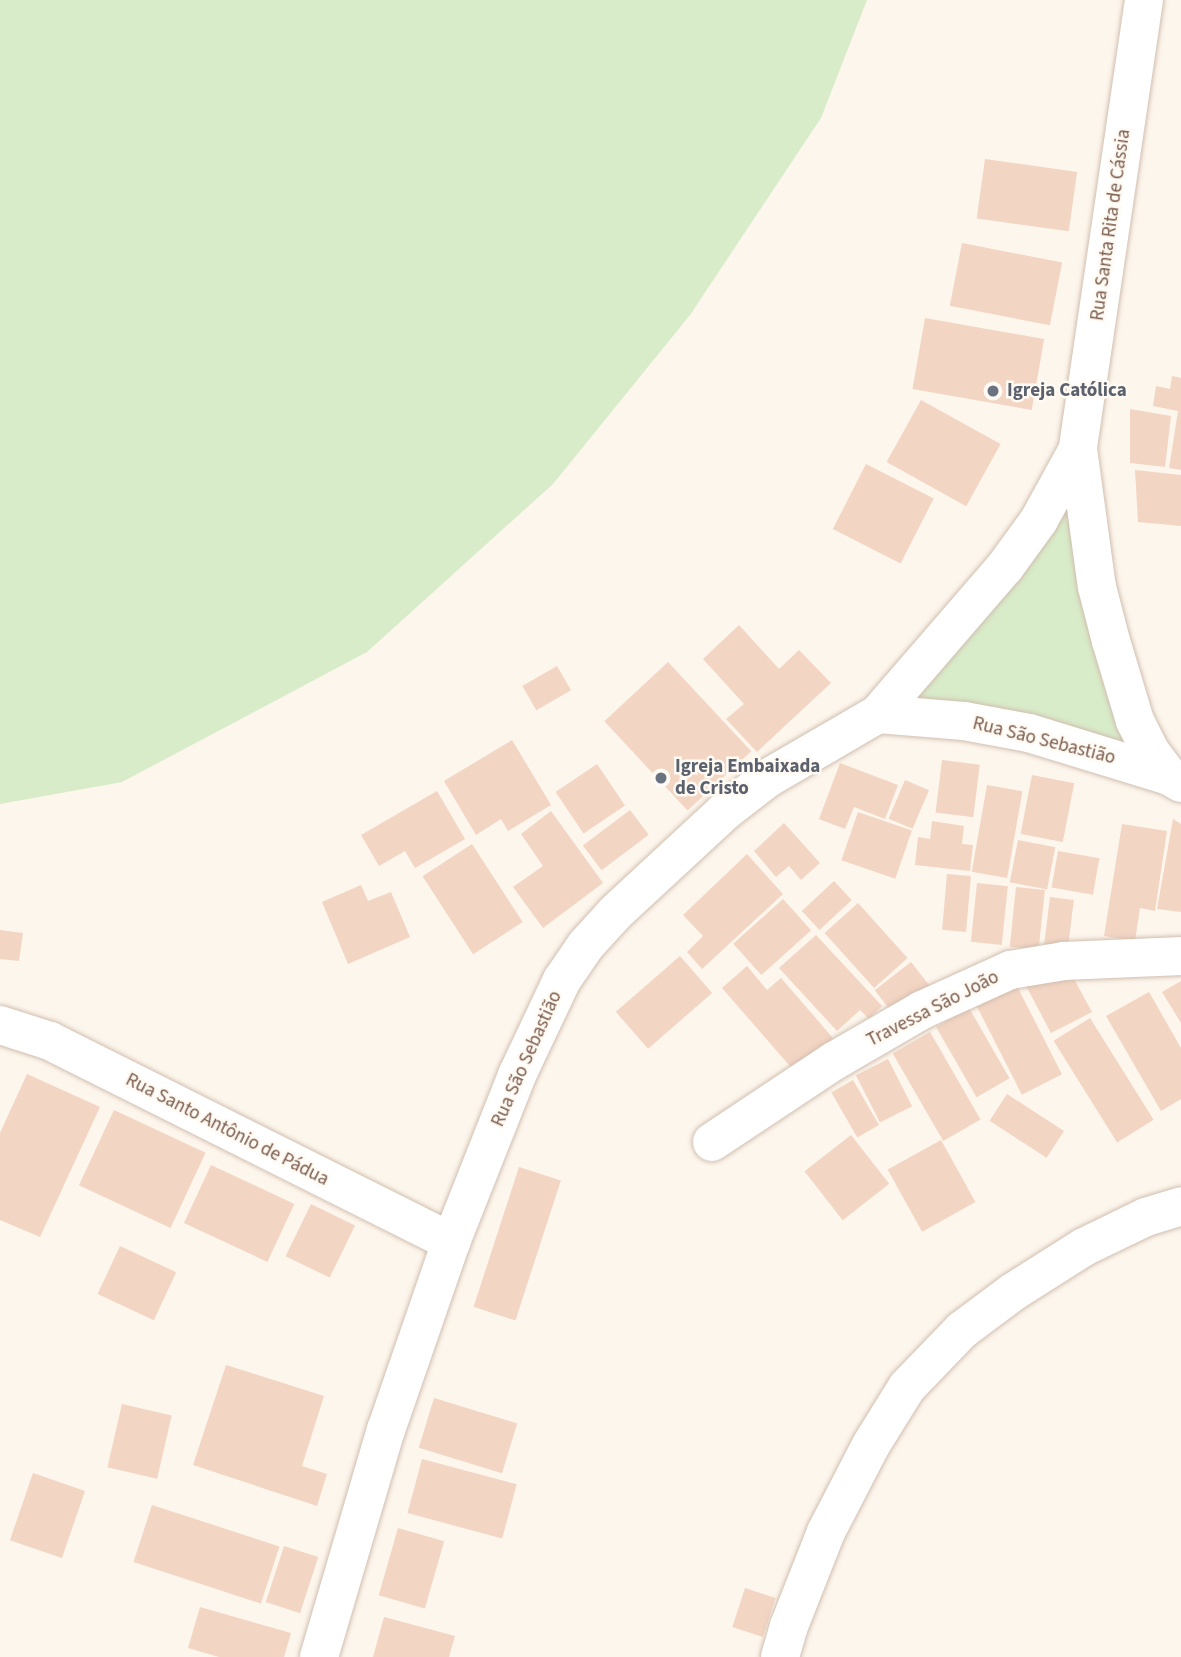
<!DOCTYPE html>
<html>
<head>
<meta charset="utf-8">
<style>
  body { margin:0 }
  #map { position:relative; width:1181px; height:1657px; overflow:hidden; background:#fdf6ec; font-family:"Source Sans 3",sans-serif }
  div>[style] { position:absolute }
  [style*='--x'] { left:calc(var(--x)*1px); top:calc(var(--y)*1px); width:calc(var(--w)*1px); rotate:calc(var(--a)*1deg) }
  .green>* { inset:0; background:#d8ecc9 }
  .building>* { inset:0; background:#f3d5c3; transform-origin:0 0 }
  .roads { filter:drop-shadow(0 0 2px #d1beb0) drop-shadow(0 0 2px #d1beb0) }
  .minor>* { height:38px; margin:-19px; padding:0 19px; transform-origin:19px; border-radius:19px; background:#fff }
  .dots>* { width:19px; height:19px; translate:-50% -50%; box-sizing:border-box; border:4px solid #fffaf3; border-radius:50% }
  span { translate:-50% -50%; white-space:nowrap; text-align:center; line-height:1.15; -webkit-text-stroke:5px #fffaf3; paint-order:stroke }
  .street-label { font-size:19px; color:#7a5c4d }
  .worship-label { font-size:19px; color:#5b616d; font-weight:700 }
  .left { translate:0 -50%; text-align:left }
</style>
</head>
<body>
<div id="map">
  <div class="green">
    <i style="clip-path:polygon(0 0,867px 0,821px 118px,690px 315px,553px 484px,367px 652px,122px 782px,0 804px)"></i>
    <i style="clip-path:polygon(1071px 493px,1125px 744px,908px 705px)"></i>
  </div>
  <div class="building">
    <i style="left:985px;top:159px;width:93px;height:60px;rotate:8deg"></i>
    <i style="left:962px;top:243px;width:102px;height:64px;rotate:11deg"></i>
    <i style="left:925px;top:318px;width:121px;height:72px;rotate:10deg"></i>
    <i style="clip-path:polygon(1172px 376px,1181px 378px,1181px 470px,1169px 468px,1178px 411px,1153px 406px,1156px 386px,1170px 389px)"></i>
    <i style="left:921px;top:400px;width:91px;height:71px;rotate:29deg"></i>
    <i style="clip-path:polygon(1130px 409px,1171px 416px,1165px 467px,1130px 463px)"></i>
    <i style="left:866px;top:464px;width:76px;height:73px;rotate:27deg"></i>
    <i style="clip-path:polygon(1135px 470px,1181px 475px,1181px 526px,1138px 522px)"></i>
    <i style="clip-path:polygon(739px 625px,779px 669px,799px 650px,831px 683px,757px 752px,726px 719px,744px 704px,703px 659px)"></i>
    <i style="left:668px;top:662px;width:122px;height:87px;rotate:47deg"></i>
    <i style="left:557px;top:666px;width:28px;height:40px;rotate:60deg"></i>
    <i style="clip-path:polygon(512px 740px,551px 805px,508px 831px,501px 819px,476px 835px,444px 781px)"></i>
    <i style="left:942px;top:760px;width:38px;height:53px;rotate:7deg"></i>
    <i style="clip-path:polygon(840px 763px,898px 785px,885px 819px,854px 807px,845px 829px,819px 819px)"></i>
    <i style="left:597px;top:764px;width:50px;height:50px;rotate:56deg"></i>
    <i style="left:1032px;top:775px;width:43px;height:60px;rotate:11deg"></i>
    <i style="left:905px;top:780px;width:26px;height:42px;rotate:23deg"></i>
    <i style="left:987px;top:785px;width:36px;height:88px;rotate:10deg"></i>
    <i style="clip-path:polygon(437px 791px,465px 839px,415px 868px,405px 851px,379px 866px,361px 835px)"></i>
    <i style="left:630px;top:810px;width:31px;height:59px;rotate:53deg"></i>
    <i style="clip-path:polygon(551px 811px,603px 883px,543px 928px,513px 887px,543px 866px,521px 834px)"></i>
    <i style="left:858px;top:812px;width:57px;height:51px;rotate:19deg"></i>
    <i style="clip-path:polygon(1173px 819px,1181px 824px,1181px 912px,1157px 909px)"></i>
    <i style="clip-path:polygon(932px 821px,964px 826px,962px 844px,973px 845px,970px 871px,915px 865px,918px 837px,930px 839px)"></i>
    <i style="clip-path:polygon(784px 823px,820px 863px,801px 880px,789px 866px,776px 877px,754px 851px)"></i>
    <i style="clip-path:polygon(1122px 824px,1167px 831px,1155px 911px,1140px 908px,1135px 941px,1104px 936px)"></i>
    <i style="left:1018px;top:840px;width:38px;height:43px;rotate:11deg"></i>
    <i style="left:472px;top:844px;width:93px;height:59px;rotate:57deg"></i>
    <i style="left:1058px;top:851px;width:42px;height:37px;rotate:10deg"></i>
    <i style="clip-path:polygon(747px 854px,783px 894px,702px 969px,687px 952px,703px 936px,683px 915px)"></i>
    <i style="left:947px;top:874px;width:24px;height:56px;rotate:5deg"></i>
    <i style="left:834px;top:881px;width:26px;height:44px;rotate:47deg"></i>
    <i style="left:977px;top:883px;width:31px;height:59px;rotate:6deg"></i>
    <i style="clip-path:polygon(361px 885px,368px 901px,391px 892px,410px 937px,348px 964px,322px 902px)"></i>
    <i style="left:1016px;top:887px;width:29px;height:60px;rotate:6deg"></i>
    <i style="left:1050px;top:897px;width:24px;height:47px;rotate:7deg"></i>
    <i style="left:783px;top:899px;width:42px;height:67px;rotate:48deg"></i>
    <i style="left:858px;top:903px;width:74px;height:45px;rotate:48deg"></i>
    <i style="clip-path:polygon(0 930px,23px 933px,19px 961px,0 959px)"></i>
    <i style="clip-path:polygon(816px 935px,882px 1006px,869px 1019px,860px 1010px,837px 1031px,779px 968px)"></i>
    <i style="left:680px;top:956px;width:49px;height:85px;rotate:49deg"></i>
    <i style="left:911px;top:962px;width:34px;height:46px;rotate:52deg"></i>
    <i style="clip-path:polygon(747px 966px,767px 990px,781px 978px,833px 1038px,795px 1072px,722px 988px)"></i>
    <i style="clip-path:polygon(1073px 977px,1092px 1012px,1051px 1033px,1025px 984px)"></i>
    <i style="clip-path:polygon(1181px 981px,1181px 1023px,1162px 992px)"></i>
    <i style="left:1017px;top:986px;width:99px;height:45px;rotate:63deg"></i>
    <i style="clip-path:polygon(1149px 992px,1181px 1048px,1181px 1099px,1161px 1111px,1106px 1016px)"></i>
    <i style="left:969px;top:1008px;width:81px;height:38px;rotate:60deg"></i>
    <i style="left:1090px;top:1018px;width:120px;height:43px;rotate:58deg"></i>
    <i style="left:930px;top:1032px;width:101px;height:43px;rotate:60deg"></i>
    <i style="left:888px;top:1059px;width:53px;height:36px;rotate:63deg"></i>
    <i style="clip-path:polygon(27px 1074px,100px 1107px,40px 1237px,0 1220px,0 1133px)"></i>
    <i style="left:853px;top:1080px;width:52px;height:25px;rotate:60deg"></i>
    <i style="left:1007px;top:1094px;width:68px;height:32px;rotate:33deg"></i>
    <i style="left:114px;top:1110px;width:101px;height:83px;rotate:25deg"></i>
    <i style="left:851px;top:1135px;width:62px;height:59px;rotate:52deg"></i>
    <i style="left:941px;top:1140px;width:71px;height:61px;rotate:61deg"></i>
    <i style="left:211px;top:1165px;width:92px;height:64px;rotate:25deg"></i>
    <i style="left:519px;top:1167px;width:44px;height:147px;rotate:18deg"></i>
    <i style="left:311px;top:1204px;width:49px;height:58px;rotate:26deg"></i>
    <i style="left:120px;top:1246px;width:62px;height:53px;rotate:25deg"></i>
    <i style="clip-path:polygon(226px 1365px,324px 1396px,302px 1466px,327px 1474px,317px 1506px,193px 1465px)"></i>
    <i style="left:434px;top:1398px;width:87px;height:52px;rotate:17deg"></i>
    <i style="left:122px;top:1404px;width:51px;height:65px;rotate:13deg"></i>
    <i style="left:422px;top:1459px;width:98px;height:56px;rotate:15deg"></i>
    <i style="left:33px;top:1473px;width:55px;height:71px;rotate:19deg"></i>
    <i style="left:152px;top:1505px;width:134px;height:60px;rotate:18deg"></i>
    <i style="left:398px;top:1528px;width:48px;height:70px;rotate:16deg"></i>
    <i style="left:284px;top:1546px;width:36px;height:59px;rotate:18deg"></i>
    <i style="left:745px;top:1588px;width:32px;height:41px;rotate:18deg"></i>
    <i style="clip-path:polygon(200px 1607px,291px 1633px,284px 1657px,219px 1657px,188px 1648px)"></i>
    <i style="clip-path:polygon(384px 1617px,455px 1636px,449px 1657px,373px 1657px)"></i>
  </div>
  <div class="roads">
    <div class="minor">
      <i style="--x:1144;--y:0;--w:454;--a:98.4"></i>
      <i style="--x:1078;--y:449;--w:139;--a:82.2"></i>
      <i style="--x:1097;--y:587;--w:56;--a:75.5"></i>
      <i style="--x:1111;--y:641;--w:84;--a:73.3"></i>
      <i style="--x:1135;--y:721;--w:34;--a:63"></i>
      <i style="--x:1150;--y:751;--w:31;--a:53"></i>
      <i style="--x:878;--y:714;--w:194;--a:-49.2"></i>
      <i style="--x:1005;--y:567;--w:58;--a:-54.1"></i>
      <i style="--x:1039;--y:520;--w:81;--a:-61.2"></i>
      <i style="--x:0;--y:1025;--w:52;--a:17.7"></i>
      <i style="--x:50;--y:1041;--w:449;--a:26.6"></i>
      <i style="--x:712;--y:1142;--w:146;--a:-33.6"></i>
      <i style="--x:834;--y:1061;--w:102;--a:-30.1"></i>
      <i style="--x:922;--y:1010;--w:97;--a:-24.4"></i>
      <i style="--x:1010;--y:970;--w:55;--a:-9.5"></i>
      <i style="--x:1064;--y:961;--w:117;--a:-2.4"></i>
      <i style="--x:319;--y:1657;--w:237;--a:-73.6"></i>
      <i style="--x:386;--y:1430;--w:199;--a:-70.9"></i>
      <i style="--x:451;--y:1242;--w:180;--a:-68.4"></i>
      <i style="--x:517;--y:1075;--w:105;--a:-64.7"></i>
      <i style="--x:562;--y:980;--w:42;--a:-55.6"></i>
      <i style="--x:586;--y:945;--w:43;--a:-47.8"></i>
      <i style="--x:615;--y:913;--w:149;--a:-42.8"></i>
      <i style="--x:724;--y:812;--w:56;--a:-37.7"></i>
      <i style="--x:768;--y:778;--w:127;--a:-30.2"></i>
      <i style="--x:878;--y:714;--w:86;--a:4.7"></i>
      <i style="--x:964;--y:721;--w:66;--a:10.5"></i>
      <i style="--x:1029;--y:733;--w:146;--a:17.1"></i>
      <i style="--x:1169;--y:776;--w:14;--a:30"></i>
      <i style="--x:780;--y:1657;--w:32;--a:-74"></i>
      <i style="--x:789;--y:1626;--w:101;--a:-68.5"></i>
      <i style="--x:826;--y:1532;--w:98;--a:-62.7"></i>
      <i style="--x:871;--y:1445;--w:68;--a:-58.2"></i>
      <i style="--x:907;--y:1387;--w:79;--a:-46"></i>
      <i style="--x:962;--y:1330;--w:64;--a:-36.7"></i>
      <i style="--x:1013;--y:1292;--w:84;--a:-32.4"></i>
      <i style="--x:1084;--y:1247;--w:69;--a:-25.8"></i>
      <i style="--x:1146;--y:1217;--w:37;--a:-17"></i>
    </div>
  </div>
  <div class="dots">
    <i style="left:993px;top:391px;background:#6b7280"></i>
    <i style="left:661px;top:778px;background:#6b7280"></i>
  </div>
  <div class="street-label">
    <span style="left:1111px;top:225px;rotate:-82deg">Rua Santa Rita de Cássia</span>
    <span style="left:1044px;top:741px;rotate:14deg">Rua São Sebastião</span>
    <span style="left:933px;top:1009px;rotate:-27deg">Travessa São João</span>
    <span style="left:527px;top:1059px;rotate:-66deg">Rua São Sebastião</span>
    <span style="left:227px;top:1130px;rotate:27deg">Rua Santo Antônio de Pádua</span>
  </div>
  <div class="worship-label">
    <span class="left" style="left:1007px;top:391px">Igreja Católica</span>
    <span class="left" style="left:675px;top:778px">Igreja Embaixada<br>de Cristo</span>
  </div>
</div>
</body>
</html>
